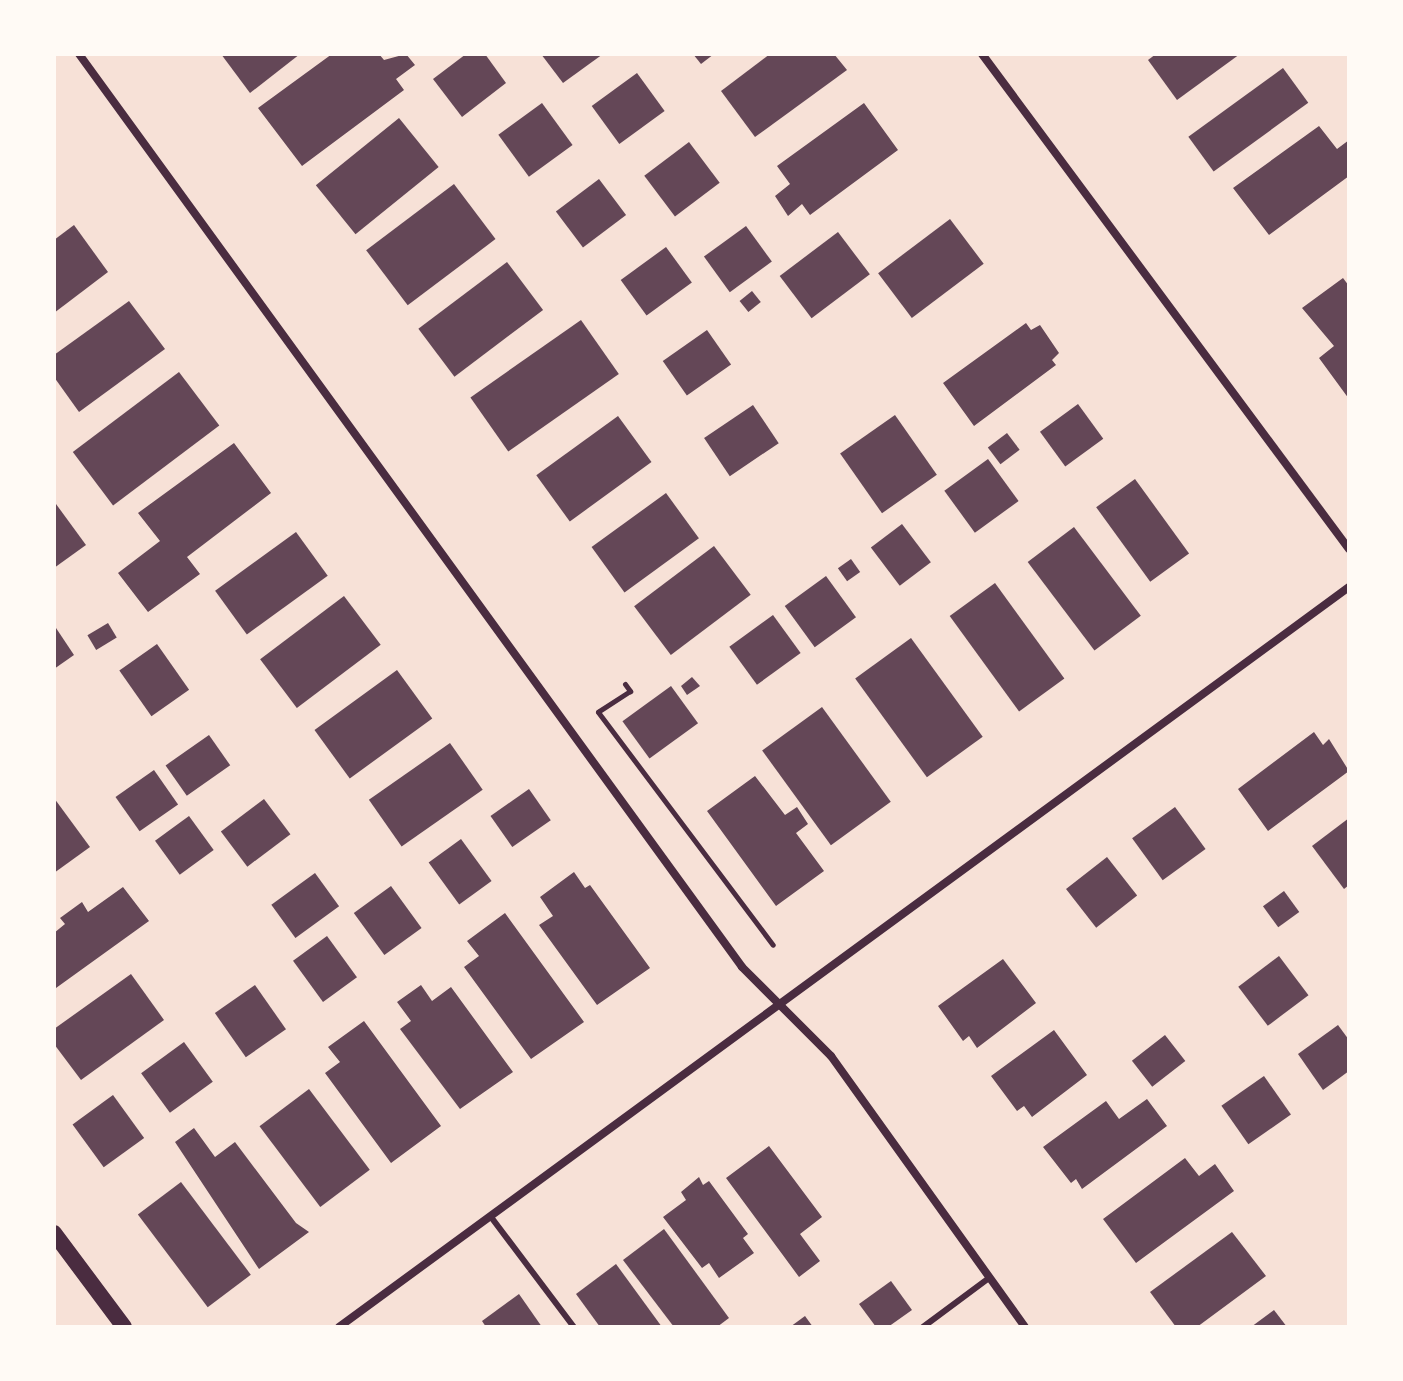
<!DOCTYPE html>
<html>
<head>
<meta charset="utf-8">
<style>
  body { margin:0 }
  #map { position:relative; width:1403px; height:1381px; overflow:hidden; background:#f7e1d7; font-family:"Nunito Sans",sans-serif }
  div>[style] { position:absolute }
  [style*='--x'] { left:calc(var(--x)*1px); top:calc(var(--y)*1px); width:calc(var(--w)*1px); rotate:calc(var(--a)*1deg) }
  .building>* { inset:0; background:#644757; transform-origin:0 0 }
  .path>* { height:5px; margin:-2.5px; padding:0 2.5px; transform-origin:2.5px; border-radius:2.5px; background:#4a2c40 }
  .service>* { height:6px; margin:-3px; padding:0 3px; transform-origin:3px; border-radius:3px; background:#4a2c40 }
  .minor>* { height:8px; margin:-4px; padding:0 4px; transform-origin:4px; border-radius:4px; background:#4a2c40 }
  .secondary>* { height:16px; margin:-8px; padding:0 8px; transform-origin:8px; border-radius:8px; background:#4a2c40 }
  span { translate:-50% -50%; white-space:nowrap; text-align:center; line-height:1.15; -webkit-text-stroke:8px #fffaf5; paint-order:stroke }
  .frame { position:absolute; inset:0; border:56px solid #fffaf5; pointer-events:none }
</style>
</head>
<body>
<div id="map">
  <div class="building">
    <i style="clip-path:polygon(221px 54px,300px 54px,250px 93px)"></i>
    <i style="clip-path:polygon(332px 54px,379px 54px,384px 60px,406px 54px,415px 65px,396px 79px,404px 90px,302px 166px,258px 108px)"></i>
    <i style="clip-path:polygon(466px 54px,485px 54px,506px 83px,462px 117px,433px 79px)"></i>
    <i style="clip-path:polygon(541px 54px,603px 54px,563px 83px)"></i>
    <i style="clip-path:polygon(693px 54px,714px 54px,701px 64px)"></i>
    <i style="clip-path:polygon(770px 54px,834px 54px,847px 70px,755px 137px,721px 91px)"></i>
    <i style="clip-path:polygon(1156px 54px,1240px 54px,1177px 100px,1148px 60px)"></i>
    <i style="left:1283px;top:68px;width:43px;height:117px;rotate:54deg"></i>
    <i style="left:637px;top:73px;width:47px;height:56px;rotate:54deg"></i>
    <i style="left:542px;top:103px;width:52px;height:54px;rotate:54deg"></i>
    <i style="clip-path:polygon(864px 103px,898px 150px,810px 215px,802px 204px,788px 216px,775px 196px,790px 184px,777px 166px)"></i>
    <i style="left:399px;top:118px;width:63px;height:107px;rotate:51deg"></i>
    <i style="clip-path:polygon(1319px 126px,1337px 149px,1349px 140px,1349px 176px,1269px 235px,1233px 188px)"></i>
    <i style="left:689px;top:142px;width:51px;height:56px;rotate:53deg"></i>
    <i style="left:599px;top:179px;width:45px;height:54px;rotate:53deg"></i>
    <i style="left:454px;top:184px;width:69px;height:110px;rotate:53deg"></i>
    <i style="left:950px;top:219px;width:56px;height:90px;rotate:53deg"></i>
    <i style="clip-path:polygon(74px 225px,108px 272px,54px 313px,54px 240px)"></i>
    <i style="left:746px;top:226px;width:44px;height:52px;rotate:54deg"></i>
    <i style="left:838px;top:232px;width:53px;height:73px;rotate:53deg"></i>
    <i style="left:666px;top:247px;width:44px;height:56px;rotate:54deg"></i>
    <i style="left:507px;top:262px;width:60px;height:111px;rotate:53deg"></i>
    <i style="clip-path:polygon(1343px 278px,1349px 286px,1349px 399px,1319px 358px,1334px 346px,1302px 308px)"></i>
    <i style="left:752px;top:291px;width:14px;height:16px;rotate:51deg"></i>
    <i style="clip-path:polygon(129px 301px,165px 349px,79px 412px,54px 377px,54px 355px)"></i>
    <i style="left:581px;top:320px;width:66px;height:135px;rotate:55deg"></i>
    <i style="clip-path:polygon(1026px 323px,1031px 330px,1040px 325px,1059px 353px,1052px 360px,1056px 365px,974px 426px,943px 383px)"></i>
    <i style="left:707px;top:330px;width:42px;height:54px;rotate:55deg"></i>
    <i style="left:179px;top:372px;width:67px;height:133px;rotate:53deg"></i>
    <i style="left:1078px;top:404px;width:43px;height:47px;rotate:54deg"></i>
    <i style="left:753px;top:405px;width:46px;height:59px;rotate:56deg"></i>
    <i style="left:895px;top:415px;width:73px;height:67px;rotate:55deg"></i>
    <i style="left:618px;top:416px;width:57px;height:101px;rotate:54deg"></i>
    <i style="left:1007px;top:433px;width:21px;height:24px;rotate:53deg"></i>
    <i style="clip-path:polygon(234px 443px,271px 493px,187px 557px,200px 574px,148px 612px,118px 573px,160px 541px,138px 513px)"></i>
    <i style="left:988px;top:459px;width:52px;height:54px;rotate:54deg"></i>
    <i style="left:1135px;top:479px;width:92px;height:48px;rotate:54deg"></i>
    <i style="left:666px;top:493px;width:56px;height:92px;rotate:54deg"></i>
    <i style="clip-path:polygon(56px 504px,86px 545px,54px 568px,54px 506px)"></i>
    <i style="left:902px;top:524px;width:48px;height:39px;rotate:53deg"></i>
    <i style="left:1074px;top:527px;width:111px;height:58px;rotate:53deg"></i>
    <i style="left:296px;top:532px;width:54px;height:100px;rotate:54deg"></i>
    <i style="left:714px;top:546px;width:61px;height:100px;rotate:53deg"></i>
    <i style="left:851px;top:559px;width:16px;height:16px;rotate:55deg"></i>
    <i style="left:826px;top:576px;width:51px;height:51px;rotate:54deg"></i>
    <i style="left:995px;top:583px;width:118px;height:56px;rotate:54deg"></i>
    <i style="left:344px;top:596px;width:61px;height:105px;rotate:53deg"></i>
    <i style="left:773px;top:615px;width:47px;height:54px;rotate:54deg"></i>
    <i style="left:108px;top:623px;width:17px;height:24px;rotate:59deg"></i>
    <i style="clip-path:polygon(54px 625px,74px 655px,54px 669px)"></i>
    <i style="left:911px;top:638px;width:122px;height:69px;rotate:54deg"></i>
    <i style="left:157px;top:644px;width:56px;height:46px;rotate:55deg"></i>
    <i style="left:397px;top:670px;width:60px;height:102px;rotate:54deg"></i>
    <i style="clip-path:polygon(692px 677px,700px 686px,687px 695px,681px 686px)"></i>
    <i style="left:671px;top:686px;width:46px;height:60px;rotate:54deg"></i>
    <i style="left:822px;top:707px;width:117px;height:74px;rotate:54deg"></i>
    <i style="clip-path:polygon(1314px 732px,1323px 745px,1329px 739px,1349px 771px,1268px 831px,1238px 789px)"></i>
    <i style="left:209px;top:735px;width:37px;height:53px;rotate:55deg"></i>
    <i style="left:450px;top:743px;width:57px;height:99px;rotate:55deg"></i>
    <i style="left:154px;top:770px;width:42px;height:47px;rotate:55deg"></i>
    <i style="clip-path:polygon(755px 776px,785px 815px,797px 807px,808px 824px,796px 833px,824px 871px,776px 906px,707px 811px)"></i>
    <i style="left:529px;top:789px;width:38px;height:47px;rotate:55deg"></i>
    <i style="clip-path:polygon(54px 798px,90px 847px,54px 873px)"></i>
    <i style="left:264px;top:799px;width:44px;height:54px;rotate:53deg"></i>
    <i style="left:1175px;top:807px;width:52px;height:53px;rotate:54deg"></i>
    <i style="left:189px;top:816px;width:42px;height:42px;rotate:54deg"></i>
    <i style="clip-path:polygon(1349px 818px,1349px 885px,1344px 889px,1312px 846px)"></i>
    <i style="left:461px;top:839px;width:52px;height:40px;rotate:54deg"></i>
    <i style="left:1107px;top:857px;width:49px;height:52px;rotate:52deg"></i>
    <i style="clip-path:polygon(574px 872px,585px 888px,590px 885px,650px 968px,597px 1005px,539px 925px,553px 916px,540px 897px)"></i>
    <i style="left:315px;top:873px;width:41px;height:54px;rotate:54deg"></i>
    <i style="left:391px;top:886px;width:52px;height:46px;rotate:54deg"></i>
    <i style="clip-path:polygon(123px 887px,149px 921px,56px 988px,54px 933px,65px 924px,60px 918px,82px 902px,88px 912px)"></i>
    <i style="left:1284px;top:891px;width:26px;height:26px;rotate:54deg"></i>
    <i style="clip-path:polygon(505px 913px,584px 1022px,531px 1059px,464px 967px,479px 956px,467px 941px)"></i>
    <i style="left:327px;top:936px;width:51px;height:42px;rotate:54deg"></i>
    <i style="left:1279px;top:956px;width:49px;height:51px;rotate:53deg"></i>
    <i style="clip-path:polygon(1003px 959px,1036px 1003px,977px 1048px,969px 1036px,963px 1041px,938px 1006px)"></i>
    <i style="clip-path:polygon(131px 974px,164px 1020px,81px 1080px,54px 1044px,54px 1029px)"></i>
    <i style="left:255px;top:985px;width:54px;height:49px;rotate:55deg"></i>
    <i style="clip-path:polygon(421px 985px,432px 1001px,451px 987px,513px 1072px,460px 1109px,400px 1029px,411px 1021px,397px 1002px)"></i>
    <i style="clip-path:polygon(364px 1021px,441px 1126px,391px 1163px,325px 1073px,340px 1062px,328px 1047px)"></i>
    <i style="clip-path:polygon(1338px 1025px,1349px 1040px,1349px 1071px,1323px 1090px,1298px 1054px)"></i>
    <i style="clip-path:polygon(1054px 1030px,1087px 1075px,1032px 1117px,1024px 1106px,1017px 1111px,991px 1076px)"></i>
    <i style="left:1165px;top:1035px;width:33px;height:42px;rotate:52deg"></i>
    <i style="left:184px;top:1042px;width:49px;height:53px;rotate:54deg"></i>
    <i style="left:1264px;top:1076px;width:47px;height:52px;rotate:55deg"></i>
    <i style="left:309px;top:1089px;width:101px;height:62px;rotate:53deg"></i>
    <i style="left:113px;top:1095px;width:53px;height:50px;rotate:54deg"></i>
    <i style="clip-path:polygon(1147px 1099px,1167px 1126px,1082px 1189px,1076px 1179px,1071px 1183px,1043px 1147px,1106px 1101px,1119px 1119px)"></i>
    <i style="clip-path:polygon(194px 1128px,215px 1157px,235px 1142px,296px 1223px,309px 1232px,259px 1269px,175px 1142px)"></i>
    <i style="clip-path:polygon(769px 1146px,822px 1217px,800px 1234px,820px 1261px,799px 1277px,726px 1178px)"></i>
    <i style="clip-path:polygon(1185px 1158px,1199px 1176px,1215px 1164px,1234px 1191px,1136px 1263px,1103px 1219px)"></i>
    <i style="clip-path:polygon(699px 1177px,703px 1185px,709px 1181px,748px 1234px,743px 1238px,754px 1253px,719px 1278px,709px 1263px,702px 1268px,663px 1217px,686px 1200px,681px 1192px)"></i>
    <i style="left:181px;top:1182px;width:116px;height:54px;rotate:53deg"></i>
    <i style="clip-path:polygon(664px 1229px,729px 1318px,717px 1327px,674px 1327px,623px 1260px)"></i>
    <i style="clip-path:polygon(1232px 1232px,1266px 1276px,1197px 1327px,1176px 1327px,1150px 1292px)"></i>
    <i style="clip-path:polygon(616px 1264px,662px 1327px,600px 1327px,576px 1294px)"></i>
    <i style="clip-path:polygon(891px 1281px,912px 1310px,888px 1327px,876px 1327px,859px 1304px)"></i>
    <i style="clip-path:polygon(519px 1294px,542px 1327px,486px 1327px,482px 1321px)"></i>
    <i style="clip-path:polygon(1274px 1310px,1287px 1327px,1251px 1327px)"></i>
    <i style="clip-path:polygon(805px 1316px,813px 1327px,790px 1327px)"></i>
  </div>
  <div class="path">
    <i style="--x:625;--y:684;--w:9;--a:54"></i>
    <i style="--x:630;--y:691;--w:38;--a:147"></i>
    <i style="--x:598;--y:712;--w:291;--a:53.1"></i>
  </div>
  <div class="service">
    <i style="--x:491;--y:1217;--w:138;--a:53"></i>
    <i style="--x:923;--y:1327;--w:82;--a:-36.6"></i>
  </div>
  <div class="minor">
    <i style="--x:79;--y:54;--w:1128;--a:54.01"></i>
    <i style="--x:742;--y:967;--w:126;--a:45"></i>
    <i style="--x:831;--y:1056;--w:333;--a:54.4"></i>
    <i style="--x:982;--y:54;--w:616;--a:53.45"></i>
    <i style="--x:339;--y:1327;--w:1252;--a:-36.23"></i>
  </div>
  <div class="secondary">
    <i style="--x:54;--y:1233;--w:117;--a:53.3"></i>
  </div>
  <div class="frame"></div>
</div>
</body>
</html>
